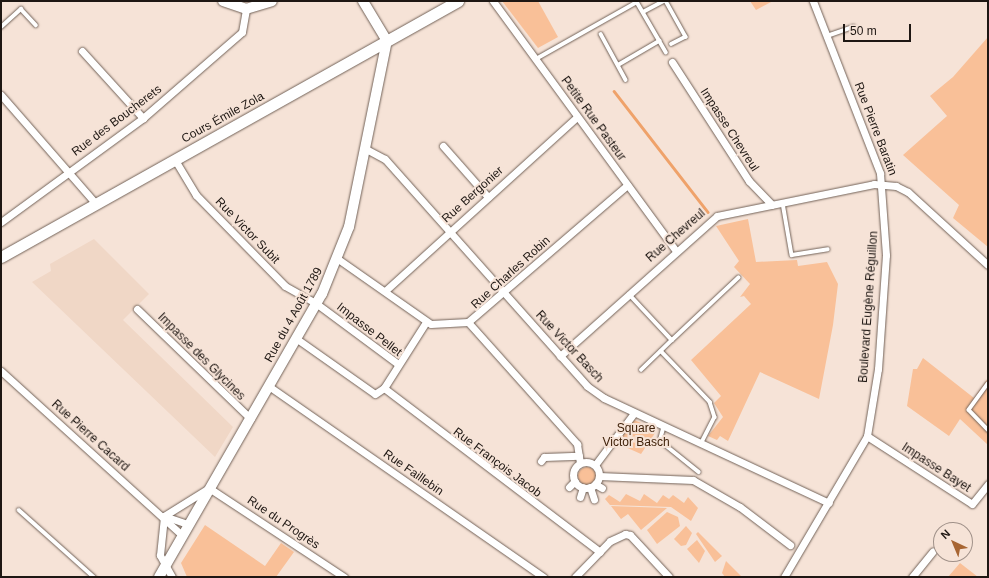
<!DOCTYPE html>
<html>
<head>
<meta charset="utf-8">
<style>
  body { margin:0 }
  #map { position:relative; width:989px; height:578px; overflow:hidden; background:#f6e3d7; font-family:Helvetica,sans-serif }
  div>[style] { position:absolute }
  [style*='--x'] { left:calc(var(--x)*1px); top:calc(var(--y)*1px); width:calc(var(--w)*1px); rotate:calc(var(--a)*1deg) }
  .built>* { inset:0; background:#f0d7c6 }
  .green>* { inset:0; background:#f9c098 }
  .round { border-radius:50% }
  .stream>* { height:2.5px; margin:-1.25px; padding:0 1.25px; transform-origin:1.25px; border-radius:1.25px; background:#efa26a }
  .roads { filter:drop-shadow(0 0 1px #726258) drop-shadow(0 0 1px #726258) }
  .lane>* { height:3.5px; margin:-1.75px; padding:0 1.75px; transform-origin:1.75px; border-radius:1.75px; background:#fff }
  .street>* { height:7px; margin:-3.5px; padding:0 3.5px; transform-origin:3.5px; border-radius:3.5px; background:#fff }
  .street>.ring { margin:-3.5px; padding:0; box-sizing:content-box; background:none; border:7px solid #fff; border-radius:50% }
  .secondary>* { height:10px; margin:-5px; padding:0 5px; transform-origin:5px; border-radius:5px; background:#fff }
  .primary>* { height:11px; margin:-5.5px; padding:0 5.5px; transform-origin:5.5px; border-radius:5.5px; background:#fff }
  span { translate:-50% -50%; white-space:nowrap; text-align:center; line-height:1.15; -webkit-text-stroke:4px #f6e3d7; paint-order:stroke }
  .street-label { font-size:12px; color:#1e1713 }
  .park-label { font-size:12px; color:#41230b }
  .frame { position:absolute; inset:0; border:2px solid #1e1713; pointer-events:none }
  .north { position:absolute; left:933px; top:522px; width:40px; height:40px; box-sizing:border-box; background:#f6e3d7; border:1px solid #a09189; border-radius:50%; rotate:316deg; font-size:11px; font-weight:700; line-height:16px; text-align:center; color:#1e1713 }
  .north::after { content:''; display:block; margin:auto; width:14px; height:18px; background:#a86532; clip-path:polygon(50% 0,100% 100%,50% 72%,0 100%) }
  .scale { position:absolute; left:843px; top:24px; width:68px; height:18px; box-sizing:border-box; border:2px solid #1e1713; border-top:0; padding-left:5px; font-size:12px; line-height:14px; white-space:nowrap; color:#1e1713; -webkit-text-stroke:3px #f6e3d7; paint-order:stroke }
</style>
</head>
<body>
<div id="map">
  <div class="built">
    <i style="clip-path:polygon(94px 239px,149px 294px,123px 320px,233px 427px,215px 457px,32px 282px,51px 271px,50px 264px)"></i>
  </div>
  <div class="green">
    <i style="clip-path:polygon(502px 1px,538px 1px,558px 37px,538px 48px)"></i>
    <i style="clip-path:polygon(750px 1px,773px 1px,756px 10px)"></i>
    <i style="clip-path:polygon(988px 37px,988px 247px,953px 218px,959px 205px,903px 155px,947px 116px,930px 96px,953px 77px)"></i>
    <i style="clip-path:polygon(748px 219px,756px 262px,797px 260px,798px 266px,827px 262px,838px 284px,833px 325px,819px 399px,760px 372px,728px 441px,720px 436px,717px 440px,708px 436px,723px 417px,714px 403px,721px 396px,691px 360px,751px 304px,744px 296px,740px 297px,750px 284px,734px 267px,739px 261px,716px 226px)"></i>
    <i style="clip-path:polygon(923px 358px,974px 398px,988px 378px,988px 445px,960px 419px,949px 436px,907px 406px,913px 369px,917px 369px)"></i>
    <i style="clip-path:polygon(632px 419px,657px 430px,641px 454px,614px 442px)"></i>
    <i class="round" style="left:578px;top:467px;width:18px;height:18px"></i>
    <i style="clip-path:polygon(626px 494px,640px 501px,644px 494px,657px 503px,663px 495px,669px 499px,673px 495px,684px 503px,688px 497px,698px 508px,691px 521px,671px 507px,610px 505px,605px 499px,609px 495px,620px 502px)"></i>
    <i style="clip-path:polygon(611px 506px,667px 508px,641px 530px,628px 514px,621px 519px)"></i>
    <i style="clip-path:polygon(667px 512px,678px 517px,680px 526px,657px 544px,647px 530px)"></i>
    <i style="clip-path:polygon(205px 525px,265px 566px,281px 543px,294px 552px,276px 577px,187px 577px,181px 563px)"></i>
    <i style="clip-path:polygon(686px 526px,692px 533px,686px 545px,681px 546px,674px 539px)"></i>
    <i style="clip-path:polygon(698px 532px,722px 556px,715px 562px,696px 534px)"></i>
    <i style="clip-path:polygon(697px 540px,705px 551px,699px 563px,687px 549px)"></i>
    <i style="clip-path:polygon(726px 561px,742px 577px,725px 577px,722px 573px)"></i>
    <i style="clip-path:polygon(960px 563px,978px 577px,948px 577px)"></i>
  </div>
  <div class="stream">
    <i style="--x:614;--y:91;--w:153;--a:52.2"></i>
  </div>
  <div class="roads">
    <div class="lane">
      <i style="--x:666;--y:1;--w:41;--a:60.9"></i>
      <i style="--x:686;--y:37;--w:16;--a:153"></i>
      <i style="--x:643;--y:12;--w:24;--a:-28"></i>
      <i style="--x:1;--y:27;--w:27;--a:-42"></i>
      <i style="--x:21;--y:9;--w:22;--a:47"></i>
      <i style="--x:601;--y:34;--w:52;--a:61.5"></i>
      <i style="--x:827;--y:36;--w:28;--a:-19"></i>
      <i style="--x:536;--y:59;--w:116;--a:-29.4"></i>
      <i style="--x:637;--y:2;--w:58;--a:59.9"></i>
      <i style="--x:618;--y:65;--w:48;--a:-30.3"></i>
      <i style="--x:783;--y:203;--w:53;--a:80.2"></i>
      <i style="--x:792;--y:255;--w:36;--a:-9"></i>
      <i style="--x:629;--y:294;--w:63;--a:46.9"></i>
      <i style="--x:672;--y:340;--w:91;--a:-43.2"></i>
      <i style="--x:661;--y:351;--w:71;--a:46.1"></i>
      <i style="--x:710;--y:402;--w:16;--a:72"></i>
      <i style="--x:715;--y:417;--w:30;--a:117"></i>
      <i style="--x:641;--y:370;--w:43;--a:-44.1"></i>
      <i style="--x:988;--y:384;--w:32;--a:126"></i>
      <i style="--x:969;--y:410;--w:28;--a:46"></i>
      <i style="--x:664;--y:427;--w:11;--a:105"></i>
      <i style="--x:661;--y:438;--w:5;--a:68"></i>
      <i style="--x:663;--y:443;--w:46;--a:38.9"></i>
      <i style="--x:19;--y:510;--w:101;--a:41.8"></i>
    </div>
    <div class="street">
      <i style="--x:493;--y:1;--w:308;--a:53.8"></i>
      <i style="--x:82;--y:51;--w:91;--a:47.7"></i>
      <i style="--x:672;--y:62;--w:142;--a:57.1"></i>
      <i style="--x:749;--y:181;--w:33;--a:46"></i>
      <i style="--x:1;--y:95;--w:145;--a:48.9"></i>
      <i style="--x:443;--y:146;--w:68;--a:48.6"></i>
      <i style="--x:366;--y:149;--w:21;--a:28"></i>
      <i style="--x:385;--y:159;--w:304;--a:48.3"></i>
      <i style="--x:587;--y:386;--w:21;--a:35"></i>
      <i style="--x:604;--y:398;--w:248;--a:25"></i>
      <i style="--x:175;--y:160;--w:41;--a:59"></i>
      <i style="--x:196;--y:195;--w:127;--a:45.6"></i>
      <i style="--x:285;--y:286;--w:37;--a:29"></i>
      <i style="--x:317;--y:304;--w:101;--a:36.5"></i>
      <i style="--x:1;--y:222;--w:176;--a:-36.2"></i>
      <i style="--x:143;--y:118;--w:131;--a:-41"></i>
      <i style="--x:242;--y:32;--w:23;--a:-80"></i>
      <i style="--x:338;--y:259;--w:113;--a:35"></i>
      <i style="--x:431;--y:324;--w:37;--a:-3"></i>
      <i style="--x:468;--y:322;--w:210;--a:-40.7"></i>
      <i style="--x:385;--y:291;--w:259;--a:-42.2"></i>
      <i style="--x:137;--y:309;--w:158;--a:44"></i>
      <i style="--x:468;--y:322;--w:164;--a:48.2"></i>
      <i style="--x:577;--y:444;--w:19;--a:81"></i>
      <i style="--x:297;--y:339;--w:95;--a:35.2"></i>
      <i style="--x:375;--y:394;--w:11;--a:-34"></i>
      <i style="--x:384;--y:388;--w:78;--a:-57.5"></i>
      <i style="--x:560;--y:356;--w:210;--a:-41.7"></i>
      <i style="--x:717;--y:216;--w:160;--a:-11.5"></i>
      <i style="--x:874;--y:184;--w:22;--a:5"></i>
      <i style="--x:896;--y:186;--w:13;--a:27"></i>
      <i style="--x:908;--y:192;--w:108;--a:42.4"></i>
      <i style="--x:1;--y:371;--w:243;--a:42.2"></i>
      <i style="--x:270;--y:387;--w:333;--a:34.8"></i>
      <i style="--x:384;--y:388;--w:271;--a:37.2"></i>
      <i style="--x:867;--y:436;--w:125;--a:32.9"></i>
      <i style="--x:972;--y:504;--w:26;--a:-51"></i>
      <i style="--x:541;--y:461;--w:5;--a:-53"></i>
      <i style="--x:544;--y:457;--w:35;--a:-2"></i>
      <i class="ring" style="left:573px;top:462px;width:19px;height:19px"></i>
      <i style="--x:595;--y:465;--w:65;--a:-53.1"></i>
      <i style="--x:599;--y:476;--w:94;--a:2.4"></i>
      <i style="--x:693;--y:480;--w:54;--a:29.9"></i>
      <i style="--x:740;--y:507;--w:63;--a:37.2"></i>
      <i style="--x:595;--y:484;--w:8;--a:30"></i>
      <i style="--x:569;--y:487;--w:8;--a:-45"></i>
      <i style="--x:590;--y:487;--w:13;--a:72"></i>
      <i style="--x:580;--y:497;--w:10;--a:-73"></i>
      <i style="--x:164;--y:516;--w:24;--a:19"></i>
      <i style="--x:172;--y:577;--w:25;--a:-119"></i>
      <i style="--x:160;--y:555;--w:39;--a:-84"></i>
      <i style="--x:164;--y:516;--w:53;--a:-31.9"></i>
      <i style="--x:209;--y:488;--w:162;--a:33.4"></i>
      <i style="--x:575;--y:577;--w:50;--a:-45.8"></i>
      <i style="--x:610;--y:541;--w:17;--a:-25"></i>
      <i style="--x:625;--y:534;--w:5;--a:11"></i>
      <i style="--x:630;--y:535;--w:57;--a:47.1"></i>
      <i style="--x:784;--y:577;--w:164;--a:-59.5"></i>
      <i style="--x:867;--y:436;--w:68;--a:-80.7"></i>
      <i style="--x:878;--y:369;--w:114;--a:-86"></i>
      <i style="--x:886;--y:255;--w:82;--a:-94.2"></i>
      <i style="--x:880;--y:173;--w:185;--a:-111.3"></i>
      <i style="--x:912;--y:577;--w:33;--a:-51"></i>
    </div>
    <div class="secondary">
      <i style="--x:223;--y:1;--w:24;--a:19"></i>
      <i style="--x:246;--y:9;--w:27;--a:-17"></i>
      <i style="--x:159;--y:577;--w:327;--a:-60.1"></i>
      <i style="--x:322;--y:294;--w:72;--a:-68.1"></i>
      <i style="--x:349;--y:227;--w:190;--a:-78.5"></i>
      <i style="--x:387;--y:41;--w:47;--a:-121"></i>
    </div>
    <div class="primary">
      <i style="--x:1;--y:257;--w:524;--a:-29.26"></i>
    </div>
  </div>
  <div class="street-label">
    <span style="left:223px;top:118px;rotate:-29deg">Cours Émile Zola</span>
    <span style="left:593px;top:119px;rotate:54deg">Petite Rue Pasteur</span>
    <span style="left:117px;top:121px;rotate:-37deg">Rue des Boucherets</span>
    <span style="left:875px;top:129px;rotate:69deg">Rue Pierre Baratin</span>
    <span style="left:729px;top:130px;rotate:57deg">Impasse Chevreul</span>
    <span style="left:473px;top:195px;rotate:-42deg">Rue Bergonier</span>
    <span style="left:247px;top:231px;rotate:46deg">Rue Victor Subit</span>
    <span style="left:676px;top:236px;rotate:-41deg">Rue Chevreul</span>
    <span style="left:511px;top:273px;rotate:-42deg">Rue Charles Robin</span>
    <span style="left:869px;top:307px;rotate:-86deg">Boulevard Eugène Réguillon</span>
    <span style="left:294px;top:315px;rotate:-61deg">Rue du 4 Août 1789</span>
    <span style="left:369px;top:330px;rotate:38deg">Impasse Pellet</span>
    <span style="left:569px;top:347px;rotate:47deg">Rue Victor Basch</span>
    <span style="left:201px;top:357px;rotate:45deg">Impasse des Glycines</span>
    <span style="left:90px;top:436px;rotate:42deg">Rue Pierre Cacard</span>
    <span style="left:497px;top:463px;rotate:37deg">Rue François Jacob</span>
    <span style="left:936px;top:468px;rotate:33deg">Impasse Bayet</span>
    <span style="left:413px;top:473px;rotate:35deg">Rue Faillebin</span>
    <span style="left:283px;top:523px;rotate:34deg">Rue du Progrès</span>
  </div>
  <div class="park-label">
    <span style="left:636px;top:436px">Square<br>Victor Basch</span>
  </div>
  <div class="frame"></div>
  <div class="north">N</div>
  <div class="scale">50 m</div>
</div>
</body>
</html>
